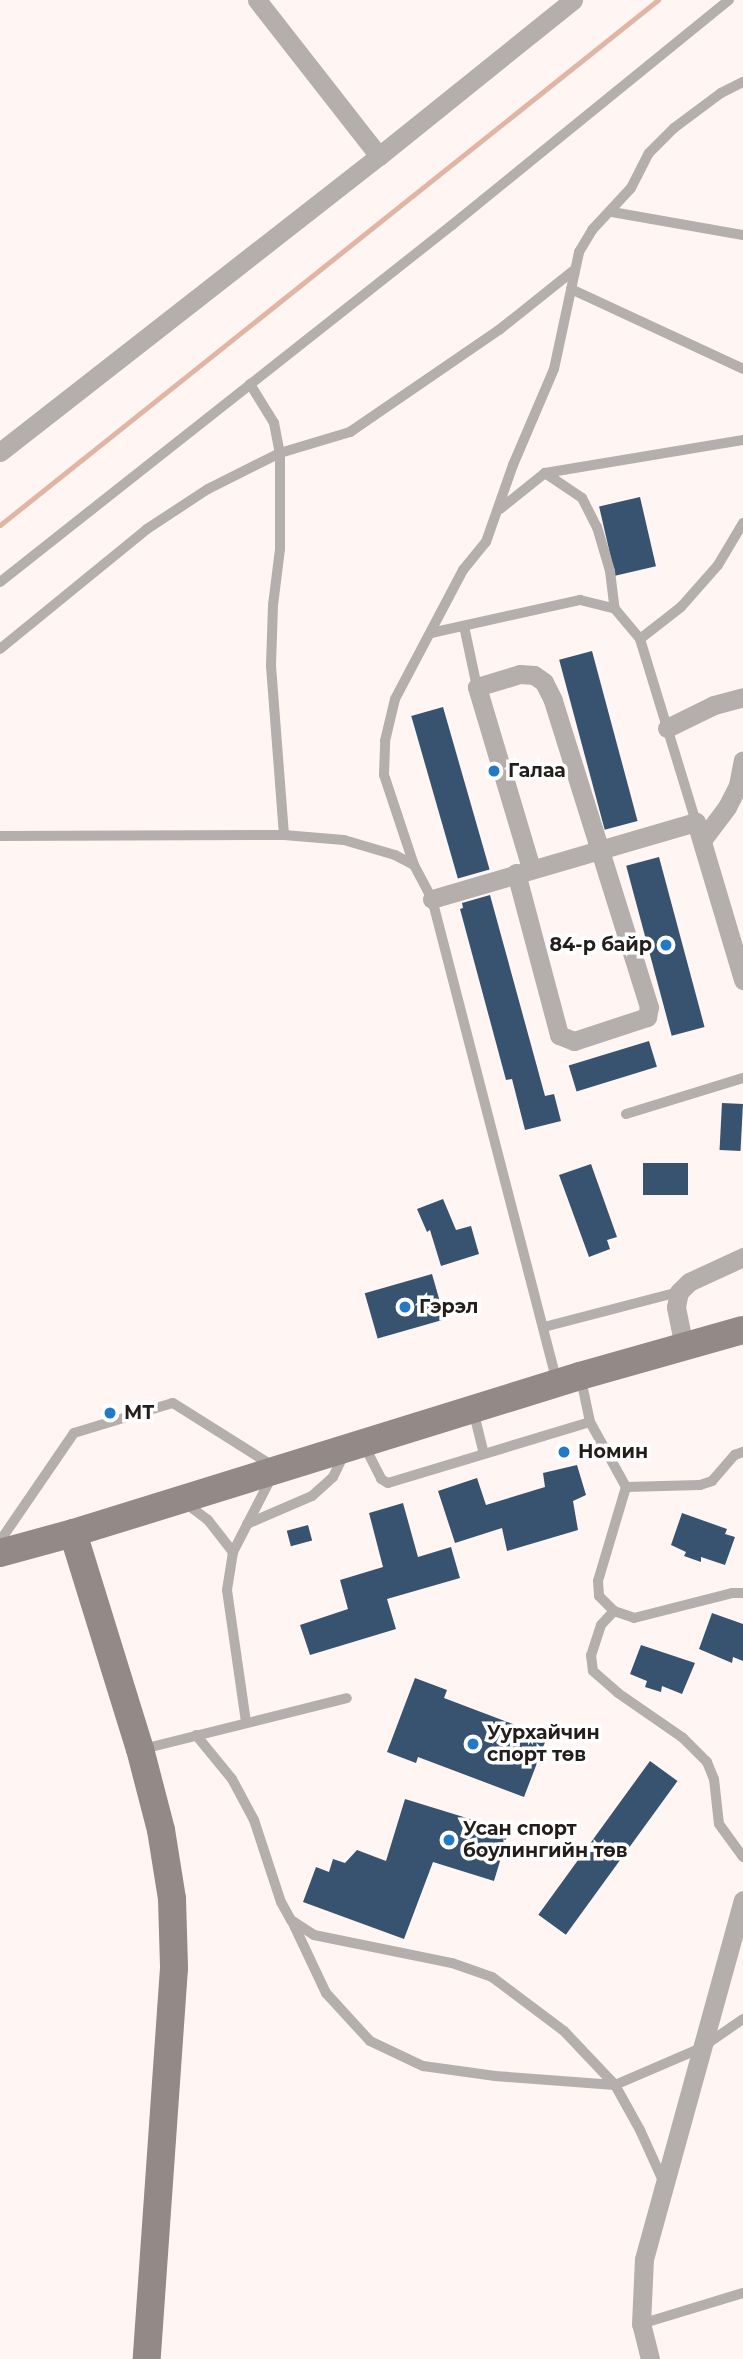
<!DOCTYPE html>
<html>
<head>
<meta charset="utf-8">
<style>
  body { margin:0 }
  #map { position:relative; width:743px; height:2359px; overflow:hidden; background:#fff6f3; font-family:Montserrat,sans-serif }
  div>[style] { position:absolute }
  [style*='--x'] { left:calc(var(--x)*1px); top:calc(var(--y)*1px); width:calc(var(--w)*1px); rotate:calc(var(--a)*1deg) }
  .stream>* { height:5px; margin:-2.5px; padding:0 2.5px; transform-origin:2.5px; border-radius:2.5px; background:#e1b5a3 }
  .building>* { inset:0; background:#38536f; transform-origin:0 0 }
  .service>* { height:10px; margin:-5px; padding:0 5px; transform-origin:5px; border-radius:5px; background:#b4aeac }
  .minor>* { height:19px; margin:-9.5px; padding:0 9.5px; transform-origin:9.5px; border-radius:9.5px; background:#b4aeac }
  .secondary>* { height:28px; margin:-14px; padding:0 14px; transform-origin:14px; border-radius:14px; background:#938a87 }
  .dots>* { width:19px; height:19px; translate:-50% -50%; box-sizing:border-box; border:4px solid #fff; border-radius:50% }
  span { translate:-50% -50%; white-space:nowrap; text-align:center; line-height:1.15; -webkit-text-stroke:7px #fff; paint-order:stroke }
  .poi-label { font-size:19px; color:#231e1c; font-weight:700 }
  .left { translate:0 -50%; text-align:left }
  .right { translate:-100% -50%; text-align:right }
</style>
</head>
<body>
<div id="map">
  <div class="stream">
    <i style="--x:0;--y:525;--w:842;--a:-38.59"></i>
  </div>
  <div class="building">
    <i style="left:640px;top:497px;width:71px;height:42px;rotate:77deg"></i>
    <i style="left:592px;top:651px;width:176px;height:34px;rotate:75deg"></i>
    <i style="left:443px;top:707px;width:169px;height:33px;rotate:74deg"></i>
    <i style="left:659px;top:857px;width:176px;height:34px;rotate:75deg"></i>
    <i style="clip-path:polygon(490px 895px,545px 1096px,554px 1094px,561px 1121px,525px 1130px,512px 1079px,506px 1080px,460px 909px,463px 908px,462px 903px)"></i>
    <i style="left:649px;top:1041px;width:27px;height:84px;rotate:73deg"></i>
    <i style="left:722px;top:1103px;width:21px;height:47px;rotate:3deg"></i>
    <i style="left:643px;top:1163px;width:45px;height:32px"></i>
    <i style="clip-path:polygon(591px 1164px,617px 1237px,607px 1240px,610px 1249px,589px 1257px,559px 1175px)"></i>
    <i style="clip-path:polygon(443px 1199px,456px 1230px,471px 1226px,479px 1254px,441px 1266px,430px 1230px,427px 1232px,417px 1209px)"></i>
    <i style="left:432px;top:1274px;width:47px;height:70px;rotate:74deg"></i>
    <i style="clip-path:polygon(577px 1465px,586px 1495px,573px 1501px,578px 1530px,507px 1551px,502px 1528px,455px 1543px,438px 1491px,477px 1478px,486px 1505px,545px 1487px,543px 1473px)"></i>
    <i style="clip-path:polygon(403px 1503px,418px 1557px,451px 1547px,460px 1578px,387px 1599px,396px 1629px,310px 1655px,300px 1625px,348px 1609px,340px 1580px,383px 1567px,369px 1513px)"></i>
    <i style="clip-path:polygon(682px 1513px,727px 1529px,725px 1534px,735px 1537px,725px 1565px,701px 1557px,701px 1562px,684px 1556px,686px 1552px,671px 1545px)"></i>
    <i style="left:308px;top:1525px;width:16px;height:22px;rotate:75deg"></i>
    <i style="clip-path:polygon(712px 1613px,743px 1624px,743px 1661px,733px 1657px,732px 1663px,699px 1649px)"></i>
    <i style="clip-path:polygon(641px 1645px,695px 1663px,682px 1694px,662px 1686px,661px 1692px,645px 1687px,647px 1681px,630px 1674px)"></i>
    <i style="clip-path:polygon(415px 1678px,447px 1690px,444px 1698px,547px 1737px,524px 1797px,418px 1757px,416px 1763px,387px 1752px)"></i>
    <i style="left:650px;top:1761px;width:34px;height:190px;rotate:36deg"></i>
    <i style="clip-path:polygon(405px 1799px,509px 1831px,494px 1881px,433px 1862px,404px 1939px,303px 1902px,316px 1867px,329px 1872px,333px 1859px,345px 1863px,357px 1850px,386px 1861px)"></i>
  </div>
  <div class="service">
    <i style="--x:612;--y:212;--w:133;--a:10"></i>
    <i style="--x:571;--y:289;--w:190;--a:24.9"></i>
    <i style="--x:250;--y:384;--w:46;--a:58.4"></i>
    <i style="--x:274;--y:423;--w:31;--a:79"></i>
    <i style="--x:280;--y:453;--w:96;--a:90"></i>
    <i style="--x:280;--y:549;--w:56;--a:97.1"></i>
    <i style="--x:273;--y:605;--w:61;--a:91.9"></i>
    <i style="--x:271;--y:666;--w:169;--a:85.6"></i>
    <i style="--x:284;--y:835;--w:60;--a:4.8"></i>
    <i style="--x:344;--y:840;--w:53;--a:16.4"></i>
    <i style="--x:395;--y:855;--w:21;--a:28"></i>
    <i style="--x:414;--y:865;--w:38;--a:62"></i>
    <i style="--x:432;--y:899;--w:499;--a:75.5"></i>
    <i style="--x:545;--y:473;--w:45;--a:34"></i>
    <i style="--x:582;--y:498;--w:33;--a:63"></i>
    <i style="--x:597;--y:527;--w:46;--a:73.5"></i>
    <i style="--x:610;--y:571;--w:38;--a:83"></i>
    <i style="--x:500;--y:509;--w:58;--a:-38.7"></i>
    <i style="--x:545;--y:473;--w:201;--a:-9.5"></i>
    <i style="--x:0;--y:582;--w:576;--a:-38.3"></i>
    <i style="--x:452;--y:225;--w:357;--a:-39.1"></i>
    <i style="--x:464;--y:626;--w:62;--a:78"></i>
    <i style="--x:431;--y:633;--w:153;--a:-12.5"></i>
    <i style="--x:580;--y:600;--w:36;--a:14"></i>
    <i style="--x:615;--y:609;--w:39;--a:50"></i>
    <i style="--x:640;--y:639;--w:191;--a:73"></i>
    <i style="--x:640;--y:639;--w:52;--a:-38"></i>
    <i style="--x:681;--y:607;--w:56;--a:-48.6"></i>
    <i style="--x:718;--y:565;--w:49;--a:-59.2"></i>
    <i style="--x:0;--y:649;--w:190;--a:-39.2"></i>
    <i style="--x:147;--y:529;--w:73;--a:-33.3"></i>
    <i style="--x:208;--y:489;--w:80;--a:-26.6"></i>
    <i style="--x:280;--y:453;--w:73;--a:-16.7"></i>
    <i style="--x:350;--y:432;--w:181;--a:-34.4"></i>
    <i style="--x:499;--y:330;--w:95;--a:-38.6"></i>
    <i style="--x:0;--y:836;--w:284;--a:-0.2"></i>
    <i style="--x:414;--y:865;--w:95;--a:-108.4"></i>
    <i style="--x:384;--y:775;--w:34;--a:-88"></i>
    <i style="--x:385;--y:741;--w:43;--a:-76.6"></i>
    <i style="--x:395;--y:699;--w:146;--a:-62.2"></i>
    <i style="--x:463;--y:570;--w:36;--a:-51"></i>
    <i style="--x:486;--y:542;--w:82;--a:-70.7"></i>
    <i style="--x:513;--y:465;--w:104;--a:-66.9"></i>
    <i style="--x:554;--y:369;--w:120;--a:-77.9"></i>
    <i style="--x:579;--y:252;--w:26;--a:-59"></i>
    <i style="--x:592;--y:230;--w:57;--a:-47.1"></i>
    <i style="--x:631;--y:188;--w:39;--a:-63"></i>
    <i style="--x:649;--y:153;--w:35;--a:-45"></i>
    <i style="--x:674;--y:128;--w:59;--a:-36.7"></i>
    <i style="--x:721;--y:93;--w:25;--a:-27"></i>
    <i style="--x:626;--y:1114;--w:122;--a:-17.1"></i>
    <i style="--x:544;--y:1327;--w:138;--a:-14.6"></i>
    <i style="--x:581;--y:1379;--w:44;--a:78.2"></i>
    <i style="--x:590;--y:1422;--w:74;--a:61"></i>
    <i style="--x:626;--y:1487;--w:74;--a:-1.5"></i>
    <i style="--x:700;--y:1485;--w:13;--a:-18"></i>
    <i style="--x:712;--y:1481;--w:35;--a:-49"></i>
    <i style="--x:735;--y:1455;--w:9;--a:-21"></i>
    <i style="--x:473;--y:1410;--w:45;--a:76"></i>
    <i style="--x:365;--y:1447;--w:36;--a:63"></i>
    <i style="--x:381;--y:1479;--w:8;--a:30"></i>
    <i style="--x:388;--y:1483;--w:211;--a:-16.8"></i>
    <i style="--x:626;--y:1487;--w:98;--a:106.6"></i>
    <i style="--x:598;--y:1581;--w:15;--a:86"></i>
    <i style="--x:599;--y:1596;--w:21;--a:45"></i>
    <i style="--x:614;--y:1611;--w:21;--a:19"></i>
    <i style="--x:634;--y:1618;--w:101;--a:-14.3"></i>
    <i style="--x:732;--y:1593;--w:11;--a:0"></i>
    <i style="--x:184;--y:1502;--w:30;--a:37"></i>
    <i style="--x:208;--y:1520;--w:41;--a:52"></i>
    <i style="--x:247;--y:1524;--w:71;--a:-23.3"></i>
    <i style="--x:312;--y:1496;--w:28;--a:-42"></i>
    <i style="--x:333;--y:1477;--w:25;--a:-64"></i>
    <i style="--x:0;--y:1541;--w:131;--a:-55.6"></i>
    <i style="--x:74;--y:1433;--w:103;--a:-16.9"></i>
    <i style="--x:173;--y:1403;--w:118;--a:32.2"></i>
    <i style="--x:614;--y:1611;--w:19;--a:133"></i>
    <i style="--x:601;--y:1625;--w:32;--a:108"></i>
    <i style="--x:591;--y:1655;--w:16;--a:83"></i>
    <i style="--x:593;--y:1671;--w:33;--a:41"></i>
    <i style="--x:618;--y:1693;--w:79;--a:34.7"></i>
    <i style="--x:683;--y:1738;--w:34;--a:45"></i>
    <i style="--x:707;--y:1762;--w:18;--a:68"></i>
    <i style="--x:714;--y:1779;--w:45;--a:83.7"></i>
    <i style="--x:719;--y:1824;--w:41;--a:54"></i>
    <i style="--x:246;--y:1722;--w:133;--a:-98.2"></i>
    <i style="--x:227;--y:1590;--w:38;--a:-81"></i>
    <i style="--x:233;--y:1552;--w:83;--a:-62.8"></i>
    <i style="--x:196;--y:1735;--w:57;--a:50.7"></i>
    <i style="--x:232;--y:1779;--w:47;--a:61.8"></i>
    <i style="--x:254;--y:1820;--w:86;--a:71.8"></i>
    <i style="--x:281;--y:1902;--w:21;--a:61"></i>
    <i style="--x:291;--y:1920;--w:27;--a:33"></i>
    <i style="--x:314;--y:1935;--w:141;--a:11.5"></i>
    <i style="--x:452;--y:1963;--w:42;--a:19.3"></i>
    <i style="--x:492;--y:1977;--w:90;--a:36.9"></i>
    <i style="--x:564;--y:2031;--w:74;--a:46.6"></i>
    <i style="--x:615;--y:2085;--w:94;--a:-23.3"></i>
    <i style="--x:701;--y:2048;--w:51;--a:-34.6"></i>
    <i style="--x:143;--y:1749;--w:210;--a:-14"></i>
    <i style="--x:292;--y:1921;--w:80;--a:64.7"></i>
    <i style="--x:326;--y:1993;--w:65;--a:47.5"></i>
    <i style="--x:370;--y:2041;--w:59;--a:25.3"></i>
    <i style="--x:423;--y:2066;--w:73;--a:7.9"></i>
    <i style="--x:495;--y:2076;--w:120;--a:4.3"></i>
    <i style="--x:615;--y:2085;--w:51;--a:60.9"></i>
    <i style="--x:640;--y:2130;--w:58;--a:65.6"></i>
    <i style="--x:641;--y:2324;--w:107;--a:-16.9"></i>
  </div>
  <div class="minor">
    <i style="--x:257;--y:0;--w:198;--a:52"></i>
    <i style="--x:0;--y:452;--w:481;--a:-38"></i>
    <i style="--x:379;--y:156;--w:249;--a:-38.8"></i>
    <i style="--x:667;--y:728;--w:52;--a:-26.1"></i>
    <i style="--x:714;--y:705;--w:30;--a:-15"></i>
    <i style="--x:703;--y:839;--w:40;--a:-53"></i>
    <i style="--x:727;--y:807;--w:25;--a:-63"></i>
    <i style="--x:738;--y:785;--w:25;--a:-79"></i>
    <i style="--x:516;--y:873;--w:168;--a:75.1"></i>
    <i style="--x:559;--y:1035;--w:16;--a:22"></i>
    <i style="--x:574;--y:1041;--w:77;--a:-18.2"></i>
    <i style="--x:647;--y:1017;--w:10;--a:-79"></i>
    <i style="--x:649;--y:1007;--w:322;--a:-107.4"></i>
    <i style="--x:553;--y:700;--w:20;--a:-117"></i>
    <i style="--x:544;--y:682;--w:12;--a:-145"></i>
    <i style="--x:534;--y:675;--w:14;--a:-176"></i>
    <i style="--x:520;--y:674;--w:45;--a:163.2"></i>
    <i style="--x:477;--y:687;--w:189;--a:73.4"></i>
    <i style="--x:432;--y:899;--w:275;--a:-16.3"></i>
    <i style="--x:696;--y:822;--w:165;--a:73.4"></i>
    <i style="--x:684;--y:1347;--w:41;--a:-101.3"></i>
    <i style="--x:676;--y:1307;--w:15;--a:-79"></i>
    <i style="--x:679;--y:1292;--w:14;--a:-45"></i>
    <i style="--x:689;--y:1282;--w:60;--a:-24.8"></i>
    <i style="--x:650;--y:2359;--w:36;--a:-104"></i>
    <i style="--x:641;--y:2324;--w:65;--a:-87.4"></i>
    <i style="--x:644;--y:2259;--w:372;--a:-74.6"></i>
  </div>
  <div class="secondary">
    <i style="--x:73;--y:1533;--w:226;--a:72.8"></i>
    <i style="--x:140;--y:1749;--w:84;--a:75.5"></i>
    <i style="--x:161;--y:1830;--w:70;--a:80.9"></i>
    <i style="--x:172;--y:1899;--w:69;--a:88.3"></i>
    <i style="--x:174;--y:1968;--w:392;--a:94"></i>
    <i style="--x:0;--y:1553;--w:76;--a:-15.3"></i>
    <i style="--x:73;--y:1533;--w:531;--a:-17.21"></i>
    <i style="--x:580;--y:1376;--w:169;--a:-15.8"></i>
  </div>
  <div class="dots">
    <i style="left:494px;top:771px;background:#2279c6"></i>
    <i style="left:666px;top:945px;background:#2279c6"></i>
    <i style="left:405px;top:1307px;background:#2279c6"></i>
    <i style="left:110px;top:1413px;background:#2279c6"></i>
    <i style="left:564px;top:1452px;background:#2279c6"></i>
    <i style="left:473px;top:1744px;background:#2279c6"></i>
    <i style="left:449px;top:1840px;background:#2279c6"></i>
  </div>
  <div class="poi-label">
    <span class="left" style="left:508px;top:771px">Галаа</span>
    <span class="right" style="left:652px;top:945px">84-р байр</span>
    <span class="left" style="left:419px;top:1307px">Гэрэл</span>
    <span class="left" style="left:124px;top:1413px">МТ</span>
    <span class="left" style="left:578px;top:1452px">Номин</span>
    <span class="left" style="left:487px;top:1744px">Уурхайчин<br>спорт төв</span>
    <span class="left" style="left:463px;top:1840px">Усан спорт<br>боулингийн төв</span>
  </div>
</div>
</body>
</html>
